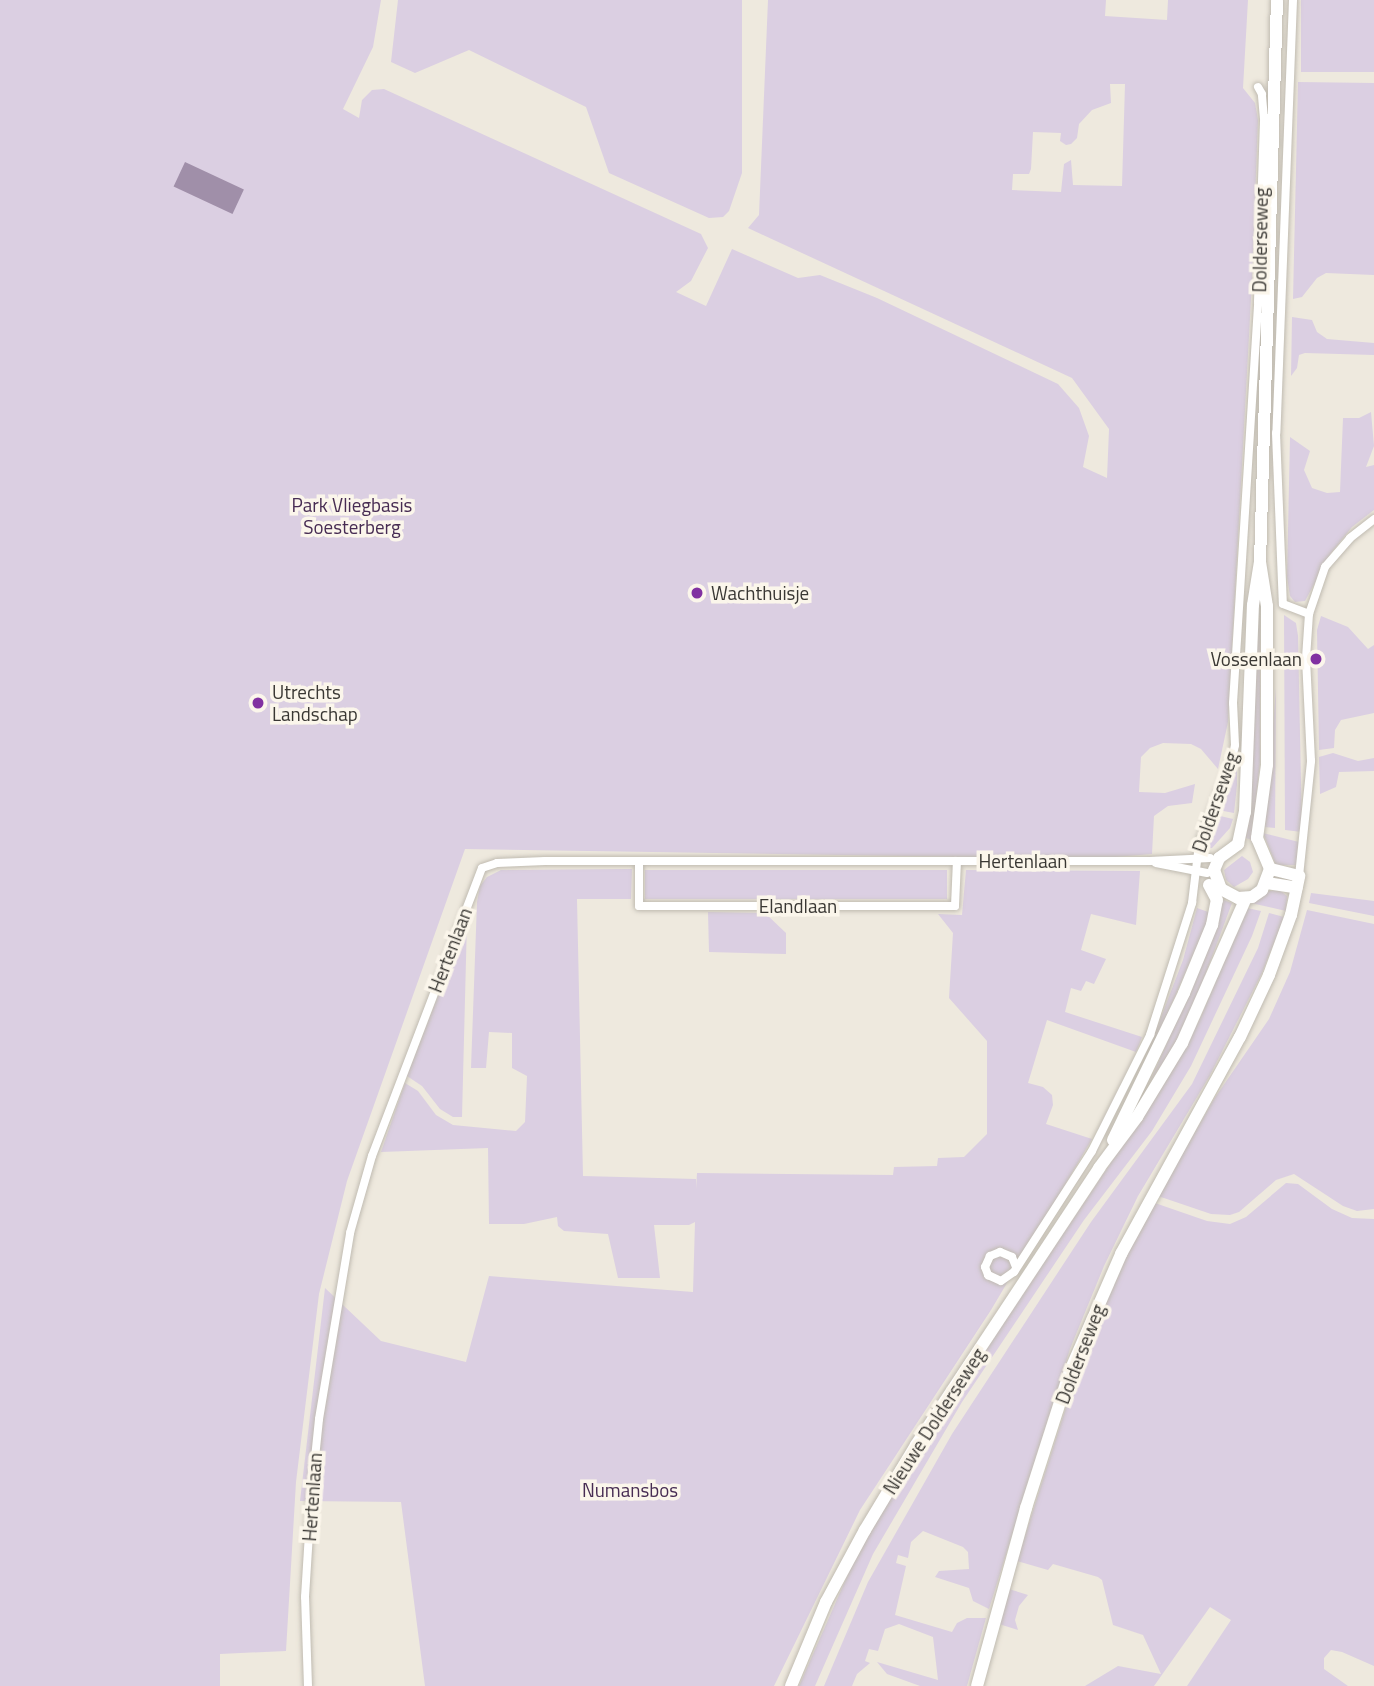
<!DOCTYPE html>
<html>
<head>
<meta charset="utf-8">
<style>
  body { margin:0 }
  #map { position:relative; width:1374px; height:1686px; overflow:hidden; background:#eee9de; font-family:"Titillium Web",sans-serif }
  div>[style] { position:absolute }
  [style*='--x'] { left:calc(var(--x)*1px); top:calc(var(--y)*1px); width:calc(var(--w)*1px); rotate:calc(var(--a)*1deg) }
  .green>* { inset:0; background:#dbcfe2; transform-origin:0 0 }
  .water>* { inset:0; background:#a08fa9; transform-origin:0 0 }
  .roads { filter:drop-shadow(0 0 2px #c0bbb1) drop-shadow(0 0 2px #c0bbb1) }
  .minor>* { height:8px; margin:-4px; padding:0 4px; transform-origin:4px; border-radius:4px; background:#fff }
  .secondary>* { height:12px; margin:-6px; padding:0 6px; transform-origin:6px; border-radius:6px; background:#fff }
  .primary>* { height:12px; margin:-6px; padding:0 6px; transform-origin:6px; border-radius:6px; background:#fff }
  .dots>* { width:19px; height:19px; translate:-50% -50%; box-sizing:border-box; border:4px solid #fbf6eb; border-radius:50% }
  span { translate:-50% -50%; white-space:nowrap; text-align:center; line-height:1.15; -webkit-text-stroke:7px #fbf6eb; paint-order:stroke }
  .street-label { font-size:19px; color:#393733 }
  .park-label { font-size:19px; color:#472c53 }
  .poi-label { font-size:19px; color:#393733 }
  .left { translate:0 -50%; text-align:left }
  .right { translate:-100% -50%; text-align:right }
</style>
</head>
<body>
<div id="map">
  <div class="green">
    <i style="clip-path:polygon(evenodd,0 0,381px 0,373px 47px,343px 109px,359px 118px,362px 100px,372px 90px,384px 89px,701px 234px,708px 248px,691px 281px,676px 292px,706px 306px,732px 249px,798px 278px,820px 275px,877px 298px,1058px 384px,1079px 408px,1089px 436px,1083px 467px,1107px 478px,1109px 429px,1072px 378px,748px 228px,759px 215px,768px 0,1106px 0,1105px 16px,1167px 20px,1168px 0,1248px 0,1243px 88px,1255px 103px,1258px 120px,1252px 281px,1228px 722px,1218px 769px,1201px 749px,1191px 744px,1163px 743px,1150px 748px,1141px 757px,1139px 792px,1165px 793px,1195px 784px,1192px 803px,1168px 806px,1154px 816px,1152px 854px,1091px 859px,465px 849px,347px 1181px,319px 1294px,296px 1482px,286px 1651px,220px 1654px,220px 1686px,0 1686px,0 0,1110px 84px,1125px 84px,1122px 186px,1073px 185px,1071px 160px,1064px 164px,1061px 192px,1012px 190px,1013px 174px,1029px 174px,1031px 169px,1033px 132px,1061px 133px,1060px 141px,1066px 145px,1071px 144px,1077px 138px,1079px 124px,1092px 110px,1111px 103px,1110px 84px)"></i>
    <i style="clip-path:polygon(398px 0,742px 0,742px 173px,729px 211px,723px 217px,709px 218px,609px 173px,586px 107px,469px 50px,415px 73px,391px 62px)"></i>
    <i style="left:1301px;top:0;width:73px;height:72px"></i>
    <i style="clip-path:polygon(1298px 82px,1374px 83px,1374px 275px,1326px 273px,1317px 278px,1302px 297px,1293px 299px)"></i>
    <i style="clip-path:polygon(1292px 317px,1312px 320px,1317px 332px,1327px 339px,1374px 343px,1374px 355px,1305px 353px,1299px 355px,1297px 368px,1291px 376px)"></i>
    <i style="clip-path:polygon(1371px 412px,1374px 446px,1366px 467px,1374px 465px,1374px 510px,1352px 527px,1331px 553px,1305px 601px,1295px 602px,1290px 596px,1287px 577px,1290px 437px,1310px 451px,1304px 470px,1312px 488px,1327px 493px,1340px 492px,1343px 418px,1359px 418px)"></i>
    <i style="clip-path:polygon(1260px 603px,1260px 761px,1252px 840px,1243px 837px)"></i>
    <i style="clip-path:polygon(1284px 615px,1296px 623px,1298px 636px,1302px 832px,1285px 830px)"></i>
    <i style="clip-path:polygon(1321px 616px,1348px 627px,1368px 649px,1374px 645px,1374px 713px,1341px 720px,1335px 730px,1334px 748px,1319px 750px,1317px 630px)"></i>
    <i style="clip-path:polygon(1276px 688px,1275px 828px,1265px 827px)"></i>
    <i style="clip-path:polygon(1333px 753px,1358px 761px,1374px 758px,1374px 771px,1339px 772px,1336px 787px,1320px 794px,1319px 757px)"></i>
    <i style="clip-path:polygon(1237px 758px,1237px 785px,1234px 813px,1218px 810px)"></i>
    <i style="clip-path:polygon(1216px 815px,1233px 819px,1230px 828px,1212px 848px,1203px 849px)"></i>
    <i style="clip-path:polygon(1263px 833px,1299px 842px,1296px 865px,1276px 865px)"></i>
    <i style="clip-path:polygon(1242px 856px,1250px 862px,1253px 872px,1248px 879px,1234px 887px,1226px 880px,1224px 870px)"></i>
    <i style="clip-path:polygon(632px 869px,631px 899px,577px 899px,583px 1176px,696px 1179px,696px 1189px,697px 1173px,893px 1175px,894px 1167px,937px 1166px,938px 1158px,964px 1157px,987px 1134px,987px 1041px,949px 998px,953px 933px,938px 914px,962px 915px,966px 870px,1140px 871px,1136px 925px,1091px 914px,1081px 950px,1106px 959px,1094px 984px,1086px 981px,1081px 991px,1071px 988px,1065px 1012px,1142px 1037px,1136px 1052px,1047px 1020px,1028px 1083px,1043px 1087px,1052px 1095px,1053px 1105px,1046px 1124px,1092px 1139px,991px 1310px,860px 1510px,774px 1686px,425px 1686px,401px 1502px,300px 1501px,325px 1288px,381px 1341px,466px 1362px,489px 1276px,693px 1292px,695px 1222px,689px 1225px,654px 1225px,660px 1278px,618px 1278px,608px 1234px,564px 1231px,558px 1226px,557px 1217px,524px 1224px,489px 1224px,488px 1148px,381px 1152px,405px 1083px,418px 1091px,436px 1115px,453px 1125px,516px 1131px,525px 1122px,527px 1076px,512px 1068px,512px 1033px,489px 1032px,486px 1068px,471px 1068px,477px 902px,480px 886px,487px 877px,501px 870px)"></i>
    <i style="left:645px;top:870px;width:302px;height:29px"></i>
    <i style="clip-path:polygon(1278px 889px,1287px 896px,1286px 911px,1251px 903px,1263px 893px)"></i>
    <i style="clip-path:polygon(1311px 893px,1374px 901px,1374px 916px,1309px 903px)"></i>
    <i style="clip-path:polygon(1221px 899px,1232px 903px,1198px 994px,1174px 1046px,1150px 1082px,1192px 985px)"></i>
    <i style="clip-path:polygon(1197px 908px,1211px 913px,1148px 1059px,1147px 1054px,1183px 960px)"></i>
    <i style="clip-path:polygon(1247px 908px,1261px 911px,1252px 936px,1191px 1066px,1152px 1131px,1084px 1220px,962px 1402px,873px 1554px,815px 1686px,799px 1686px,860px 1547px,944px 1410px,1158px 1093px,1199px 1021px)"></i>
    <i style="clip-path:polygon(1307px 910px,1374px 924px,1374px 1209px,1357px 1211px,1343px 1206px,1294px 1174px,1276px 1180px,1239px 1212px,1230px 1215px,1211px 1214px,1158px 1196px,1214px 1099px,1269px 1019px,1290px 972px)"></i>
    <i style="clip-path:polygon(708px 912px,765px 913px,786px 933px,786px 954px,709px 952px)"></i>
    <i style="clip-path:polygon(1269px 913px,1284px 917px,1262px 973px,1209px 1077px,1138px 1196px,1104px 1266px,1070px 1349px,989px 1609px,973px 1601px,969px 1588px,935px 1577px,939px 1571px,969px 1569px,968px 1552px,963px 1547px,923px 1531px,911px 1542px,908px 1558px,898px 1555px,896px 1563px,906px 1566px,895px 1615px,952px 1632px,957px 1623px,967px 1618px,986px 1618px,967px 1686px,920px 1686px,887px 1674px,877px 1662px,938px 1680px,933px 1637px,899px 1624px,885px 1629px,878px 1651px,869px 1649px,865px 1661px,870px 1663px,857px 1674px,852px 1686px,824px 1686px,868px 1582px,952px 1434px,1091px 1222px,1192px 1084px,1258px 948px)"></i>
    <i style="clip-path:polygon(467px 921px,462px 1117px,453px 1117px,440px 1109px,422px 1086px,407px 1076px)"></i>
    <i style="clip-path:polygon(1286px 1183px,1298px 1184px,1332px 1209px,1352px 1218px,1374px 1219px,1374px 1666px,1342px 1652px,1331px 1650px,1324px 1658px,1324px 1669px,1348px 1686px,1187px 1686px,1231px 1620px,1210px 1607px,1154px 1686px,1085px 1686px,1118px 1666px,1161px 1674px,1143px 1635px,1113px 1625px,1102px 1580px,1098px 1577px,1053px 1564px,1048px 1570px,1017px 1561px,1089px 1335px,1152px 1202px,1207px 1221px,1230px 1224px,1246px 1217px)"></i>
    <i style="clip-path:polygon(1009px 1589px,1028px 1595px,1019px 1606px,1015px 1620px,1018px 1630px,999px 1624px)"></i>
  </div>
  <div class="water">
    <i style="left:185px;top:162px;width:65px;height:27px;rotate:25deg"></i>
  </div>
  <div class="roads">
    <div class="minor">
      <i style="--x:1293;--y:0;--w:433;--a:92.2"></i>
      <i style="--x:1276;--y:433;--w:171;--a:87.7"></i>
      <i style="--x:1283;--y:604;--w:28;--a:21"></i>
      <i style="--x:639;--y:863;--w:43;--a:90"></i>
      <i style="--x:639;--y:906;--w:316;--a:0"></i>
      <i style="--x:955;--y:906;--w:45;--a:-87.5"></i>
      <i style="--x:1156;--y:863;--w:52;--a:11.1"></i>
      <i style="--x:1299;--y:876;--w:116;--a:-84"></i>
      <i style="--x:1311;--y:761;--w:103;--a:-92.8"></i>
      <i style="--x:1306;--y:658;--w:44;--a:-86.1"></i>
      <i style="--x:1309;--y:614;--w:50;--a:-71.2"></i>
      <i style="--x:1325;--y:567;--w:38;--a:-49"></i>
      <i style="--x:1350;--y:538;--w:31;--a:-38"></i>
      <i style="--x:1016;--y:1267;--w:11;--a:-112"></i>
      <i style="--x:1012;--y:1257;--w:13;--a:-157"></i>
      <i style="--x:1000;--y:1252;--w:11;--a:158"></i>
      <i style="--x:990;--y:1256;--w:12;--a:114"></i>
      <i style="--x:985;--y:1267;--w:9;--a:69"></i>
      <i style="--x:988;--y:1275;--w:14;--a:25"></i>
      <i style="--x:1001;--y:1281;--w:16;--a:-35"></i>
      <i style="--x:1014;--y:1272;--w:144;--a:-57.2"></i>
      <i style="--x:1092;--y:1151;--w:130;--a:-63.4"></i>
      <i style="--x:1150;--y:1035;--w:139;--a:-72.3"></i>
      <i style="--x:1192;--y:903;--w:59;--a:-83.2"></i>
      <i style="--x:1199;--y:844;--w:86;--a:-68.2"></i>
      <i style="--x:1231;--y:764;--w:19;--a:-78"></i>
      <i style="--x:1235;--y:745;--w:42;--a:-92.7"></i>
      <i style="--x:1233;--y:703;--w:402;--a:-86.4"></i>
      <i style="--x:1258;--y:302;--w:183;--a:-88.1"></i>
      <i style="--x:1264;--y:119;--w:25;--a:-95"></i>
      <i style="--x:1262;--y:94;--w:8;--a:-120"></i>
      <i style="--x:308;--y:1686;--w:89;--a:-91.9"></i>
      <i style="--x:305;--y:1597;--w:110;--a:-86.4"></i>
      <i style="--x:312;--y:1487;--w:68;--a:-84.1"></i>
      <i style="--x:319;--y:1419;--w:189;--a:-80.5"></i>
      <i style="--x:350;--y:1233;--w:80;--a:-74.1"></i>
      <i style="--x:372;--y:1156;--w:308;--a:-69.1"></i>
      <i style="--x:482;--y:868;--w:16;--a:-18"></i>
      <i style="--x:497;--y:863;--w:48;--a:-2.4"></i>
      <i style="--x:545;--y:861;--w:605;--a:0"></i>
      <i style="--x:1150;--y:861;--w:60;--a:-2.9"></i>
    </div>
    <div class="secondary">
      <i style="--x:1267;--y:883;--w:30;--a:9"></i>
      <i style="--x:977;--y:1686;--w:185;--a:-74.6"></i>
      <i style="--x:1026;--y:1508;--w:144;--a:-72.2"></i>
      <i style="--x:1070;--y:1371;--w:128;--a:-66.4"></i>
      <i style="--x:1121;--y:1254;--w:247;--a:-61.3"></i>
      <i style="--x:1240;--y:1037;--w:68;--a:-64.9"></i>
      <i style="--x:1269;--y:975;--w:64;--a:-69.9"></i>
      <i style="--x:1291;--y:915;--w:40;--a:-78"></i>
      <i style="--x:1299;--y:876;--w:30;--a:-166"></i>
    </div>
    <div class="primary">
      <i style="--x:1260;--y:562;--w:45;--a:81"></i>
      <i style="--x:1267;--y:606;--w:159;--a:90"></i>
      <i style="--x:1267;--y:765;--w:74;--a:97.8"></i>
      <i style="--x:1257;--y:838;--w:34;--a:67"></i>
      <i style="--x:1270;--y:869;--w:22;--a:111"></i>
      <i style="--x:1262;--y:890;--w:12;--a:145"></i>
      <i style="--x:1252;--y:897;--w:14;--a:176"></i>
      <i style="--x:1238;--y:898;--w:19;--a:-152"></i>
      <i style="--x:1221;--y:889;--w:20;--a:-110"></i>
      <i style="--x:1214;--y:870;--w:13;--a:-67"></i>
      <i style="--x:1219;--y:858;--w:24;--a:-36"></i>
      <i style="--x:1238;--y:844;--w:33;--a:-78"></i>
      <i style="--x:1245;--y:812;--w:207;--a:-87.8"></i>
      <i style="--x:1253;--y:605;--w:44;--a:-80.8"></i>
      <i style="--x:1260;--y:562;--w:562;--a:-88.27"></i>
      <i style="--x:1113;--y:1140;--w:163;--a:-64.2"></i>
      <i style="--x:1184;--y:993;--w:74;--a:-67.6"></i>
      <i style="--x:1212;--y:925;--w:25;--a:-79"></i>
      <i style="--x:1217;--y:900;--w:17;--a:-118"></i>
      <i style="--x:791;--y:1686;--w:91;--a:-67.4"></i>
      <i style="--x:826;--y:1602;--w:82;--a:-61.6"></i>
      <i style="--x:865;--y:1530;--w:99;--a:-59"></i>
      <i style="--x:916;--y:1445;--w:332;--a:-56.5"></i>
      <i style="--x:1099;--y:1168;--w:64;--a:-53.3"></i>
      <i style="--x:1137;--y:1117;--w:87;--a:-58.7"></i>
      <i style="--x:1182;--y:1043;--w:158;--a:-66.2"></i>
    </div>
  </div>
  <div class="dots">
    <i style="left:697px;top:593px;background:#8131a1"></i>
    <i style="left:1316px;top:659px;background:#8131a1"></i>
    <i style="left:258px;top:703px;background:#8131a1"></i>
  </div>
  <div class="street-label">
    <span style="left:1260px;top:240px;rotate:-89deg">Dolderseweg</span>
    <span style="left:1215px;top:802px;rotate:-71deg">Dolderseweg</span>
    <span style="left:1023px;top:861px">Hertenlaan</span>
    <span style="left:798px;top:906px">Elandlaan</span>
    <span style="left:450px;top:950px;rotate:-69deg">Hertenlaan</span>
    <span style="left:1080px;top:1354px;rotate:-69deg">Dolderseweg</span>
    <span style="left:934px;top:1421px;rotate:-57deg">Nieuwe Dolderseweg</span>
    <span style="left:312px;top:1497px;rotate:-86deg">Hertenlaan</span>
  </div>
  <div class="park-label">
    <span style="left:352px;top:516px">Park Vliegbasis<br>Soesterberg</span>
    <span style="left:630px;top:1490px">Numansbos</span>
  </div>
  <div class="poi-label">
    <span class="left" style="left:711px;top:593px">Wachthuisje</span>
    <span class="right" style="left:1302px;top:659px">Vossenlaan</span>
    <span class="left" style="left:272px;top:703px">Utrechts<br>Landschap</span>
  </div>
</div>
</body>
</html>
